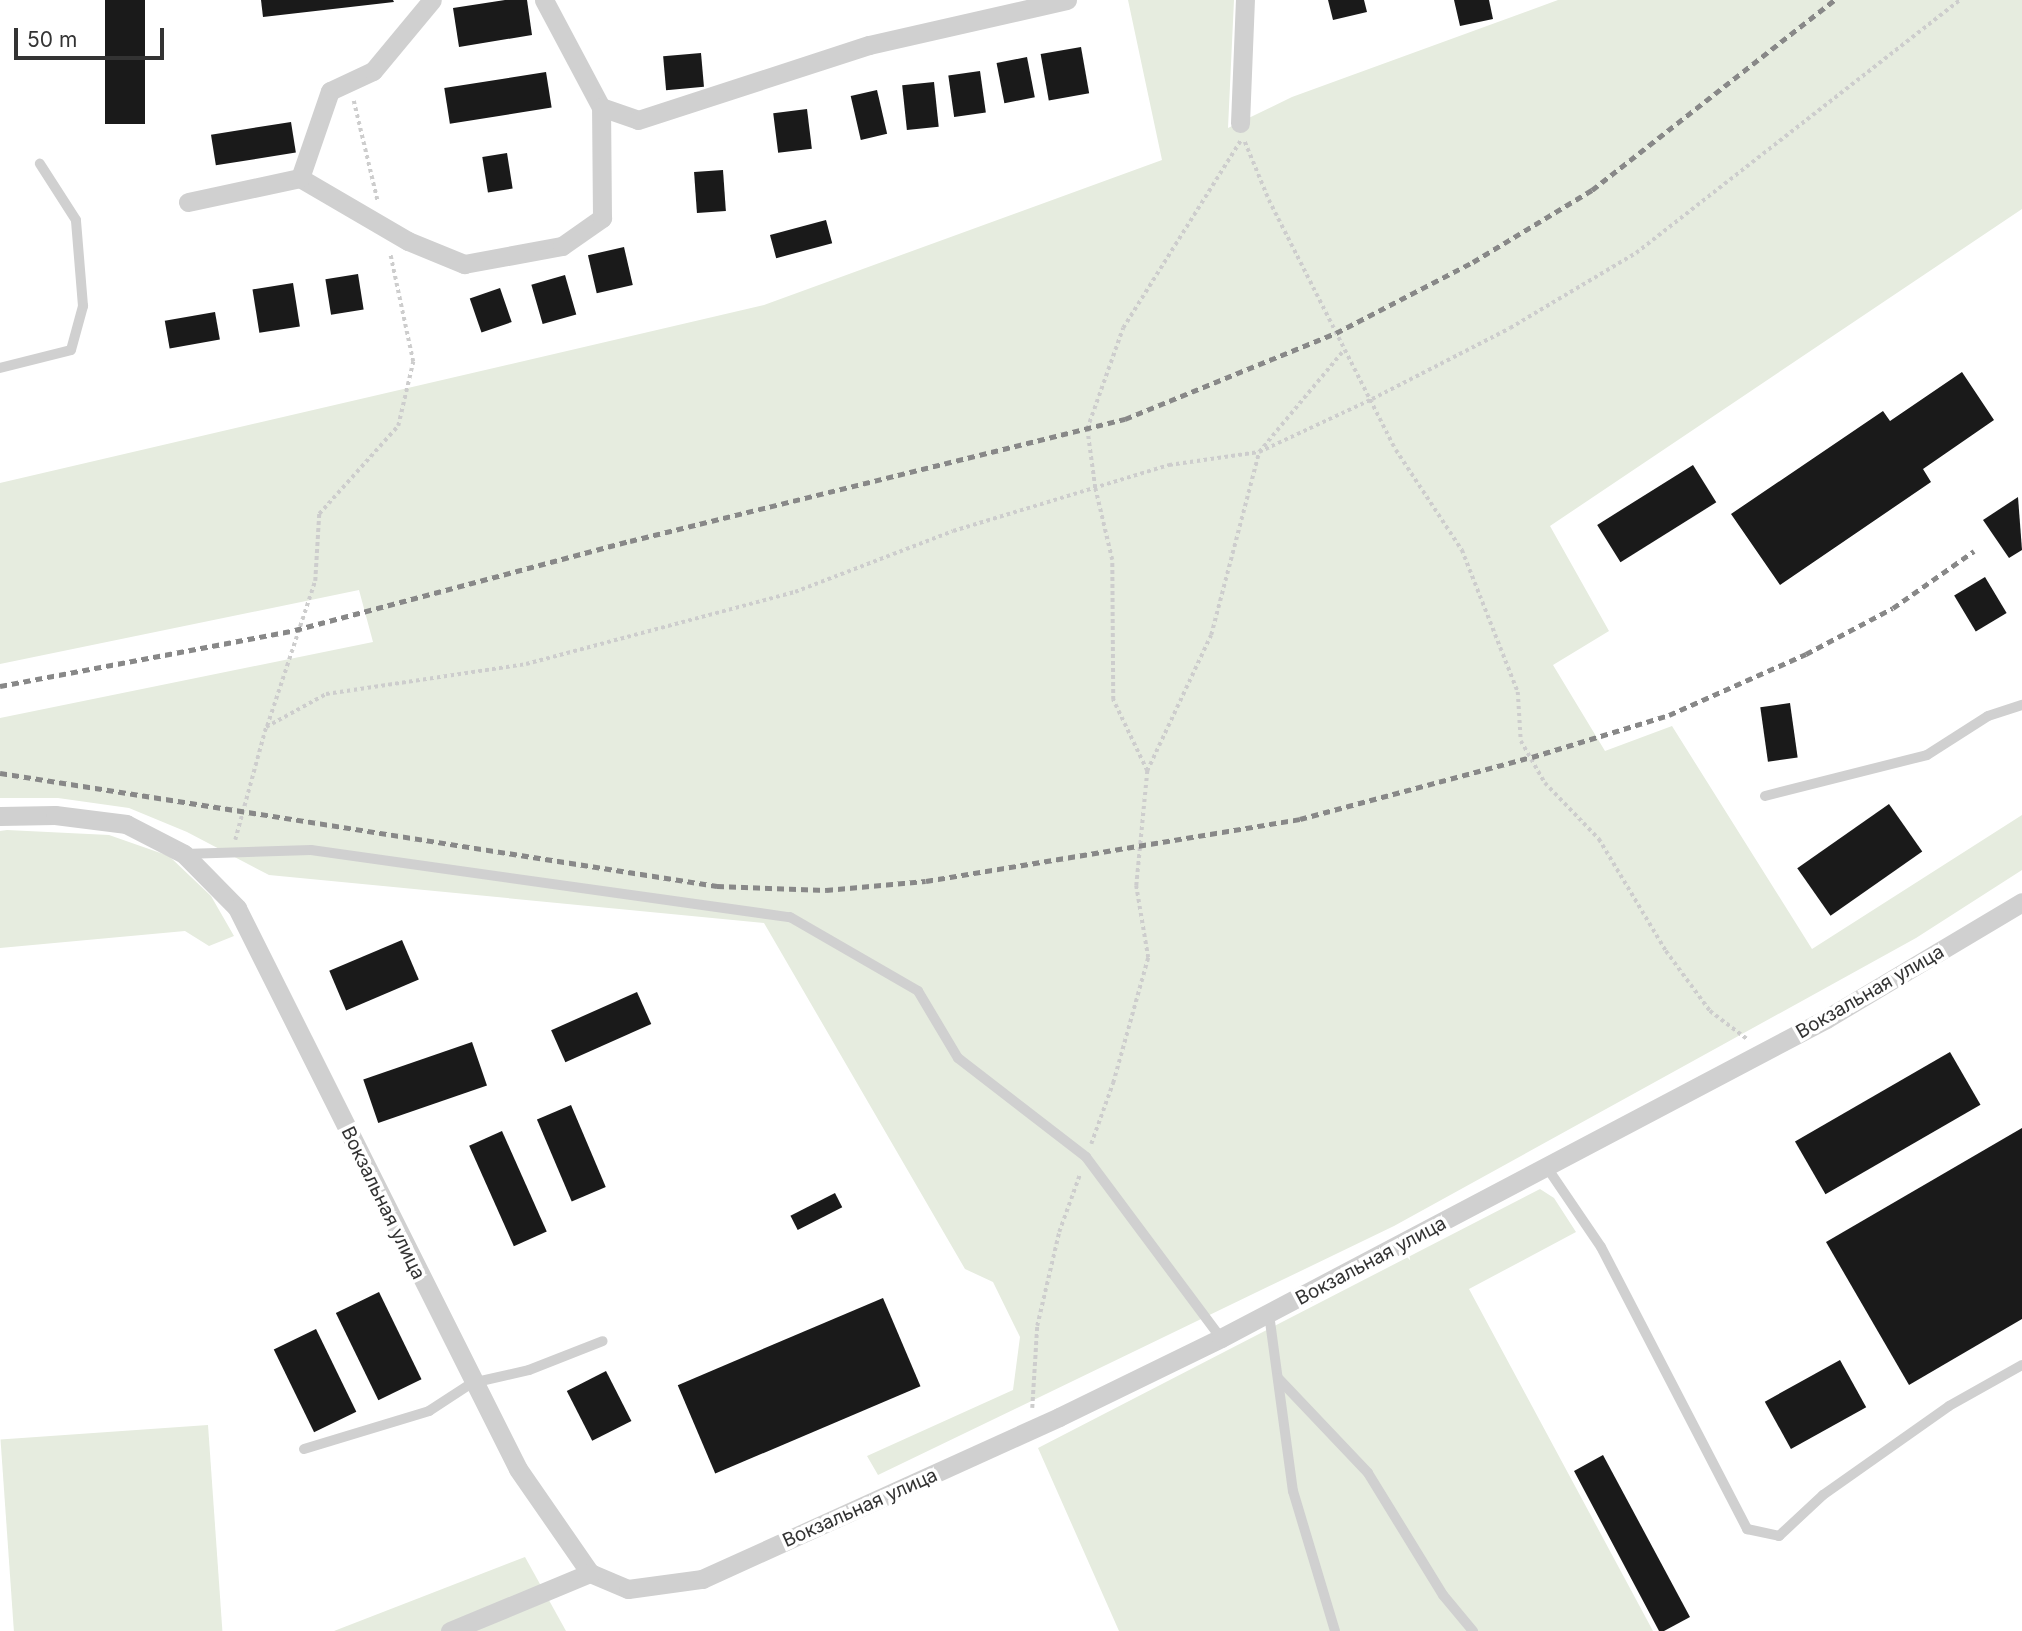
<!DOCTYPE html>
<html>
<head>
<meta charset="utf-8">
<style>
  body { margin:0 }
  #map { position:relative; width:2022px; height:1631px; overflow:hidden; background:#fff; font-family:Inter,sans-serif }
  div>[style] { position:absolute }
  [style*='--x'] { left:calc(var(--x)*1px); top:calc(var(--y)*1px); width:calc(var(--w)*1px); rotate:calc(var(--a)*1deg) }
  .green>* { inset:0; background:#e6ecdf; transform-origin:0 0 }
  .building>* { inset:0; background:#1a1a1a; transform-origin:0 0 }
  .path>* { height:3.5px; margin-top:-1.75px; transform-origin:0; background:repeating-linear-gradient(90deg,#cdcdcd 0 3.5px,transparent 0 7px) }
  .lane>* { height:10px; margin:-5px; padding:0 5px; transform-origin:5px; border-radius:5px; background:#d0d0d0 }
  .street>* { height:19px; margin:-9.5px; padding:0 9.5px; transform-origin:9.5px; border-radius:9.5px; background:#d0d0d0 }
  .rail>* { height:5px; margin-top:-2.5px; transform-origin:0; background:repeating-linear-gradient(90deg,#888 0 7px,transparent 0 12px) }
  span { translate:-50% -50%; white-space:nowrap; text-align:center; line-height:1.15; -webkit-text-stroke:7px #fff; paint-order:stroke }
  .street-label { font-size:19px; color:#333 }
  .scale { position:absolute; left:14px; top:28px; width:150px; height:32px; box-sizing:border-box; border:4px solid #333; border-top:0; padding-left:9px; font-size:21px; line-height:24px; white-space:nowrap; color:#333; -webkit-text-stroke:5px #fff; paint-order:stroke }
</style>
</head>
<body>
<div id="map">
  <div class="green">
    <i style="clip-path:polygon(1128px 0,1234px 0,1228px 128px,1292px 97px,1558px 0,2022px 0,2022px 209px,1550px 526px,1609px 631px,1553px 665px,1605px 751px,1672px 726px,1812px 949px,2022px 815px,2022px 870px,1916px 938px,1394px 1226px,878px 1475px,867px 1456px,1013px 1390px,1020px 1337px,993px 1282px,965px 1269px,764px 923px,269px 875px,187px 832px,129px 808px,58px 798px,0 798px,0 718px,373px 642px,359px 590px,0 664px,0 483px,764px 305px,1162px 160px)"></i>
    <i style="clip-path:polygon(7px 830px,109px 835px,169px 856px,211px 896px,234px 936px,209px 946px,185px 931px,0 948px,0 831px)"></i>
    <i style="clip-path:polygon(1540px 1189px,1554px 1198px,1576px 1232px,1469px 1289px,1653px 1631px,1119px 1631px,1038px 1448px)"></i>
    <i style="left:208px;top:1425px;width:207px;height:208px;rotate:86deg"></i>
    <i style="clip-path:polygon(525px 1557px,566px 1631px,334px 1631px)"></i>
  </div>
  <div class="building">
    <i style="left:105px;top:0;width:40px;height:124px"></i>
    <i style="clip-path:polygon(261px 0,393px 0,394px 2px,263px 17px)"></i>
    <i style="clip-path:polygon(505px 0,527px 0,532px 35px,459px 47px,453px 8px)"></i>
    <i style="clip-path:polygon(1328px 0,1364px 0,1367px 12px,1333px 20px)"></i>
    <i style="clip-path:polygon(1454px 0,1489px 0,1493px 19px,1460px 26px)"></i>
    <i style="left:1081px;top:47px;width:47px;height:41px;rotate:80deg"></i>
    <i style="left:701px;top:53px;width:34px;height:38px;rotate:85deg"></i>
    <i style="left:1027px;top:57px;width:41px;height:31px;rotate:79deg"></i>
    <i style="left:980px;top:71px;width:42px;height:32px;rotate:82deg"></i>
    <i style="left:546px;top:72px;width:36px;height:103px;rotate:81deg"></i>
    <i style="left:934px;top:82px;width:45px;height:32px;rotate:84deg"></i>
    <i style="left:877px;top:90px;width:45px;height:27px;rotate:77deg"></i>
    <i style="left:807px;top:109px;width:40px;height:34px;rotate:83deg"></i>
    <i style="left:291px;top:122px;width:31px;height:81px;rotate:81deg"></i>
    <i style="left:507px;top:153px;width:36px;height:25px;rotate:81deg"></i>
    <i style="left:723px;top:170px;width:41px;height:29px;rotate:86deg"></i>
    <i style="left:826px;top:220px;width:24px;height:58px;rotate:75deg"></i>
    <i style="left:624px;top:247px;width:39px;height:37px;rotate:77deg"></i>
    <i style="left:358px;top:274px;width:36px;height:33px;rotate:81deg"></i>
    <i style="left:565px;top:275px;width:41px;height:35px;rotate:74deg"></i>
    <i style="left:293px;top:283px;width:44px;height:41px;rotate:81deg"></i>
    <i style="left:500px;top:288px;width:36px;height:32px;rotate:71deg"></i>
    <i style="left:215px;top:312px;width:28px;height:51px;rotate:80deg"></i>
    <i style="clip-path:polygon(1962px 372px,1994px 420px,1923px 469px,1931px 482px,1780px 585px,1731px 514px,1883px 411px,1890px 421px)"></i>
    <i style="left:1693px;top:465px;width:44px;height:113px;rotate:58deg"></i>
    <i style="clip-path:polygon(2018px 497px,2022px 550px,2009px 558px,1983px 520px)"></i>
    <i style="left:1985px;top:577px;width:42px;height:36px;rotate:59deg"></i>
    <i style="left:1790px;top:703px;width:55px;height:30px;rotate:82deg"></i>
    <i style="left:1889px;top:804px;width:58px;height:112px;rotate:55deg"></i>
    <i style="left:402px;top:940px;width:43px;height:79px;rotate:67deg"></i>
    <i style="left:637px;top:992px;width:35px;height:94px;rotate:66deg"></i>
    <i style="left:472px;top:1042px;width:46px;height:115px;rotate:71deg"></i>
    <i style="left:1950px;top:1052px;width:61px;height:179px;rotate:60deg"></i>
    <i style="left:571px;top:1105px;width:89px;height:37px;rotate:67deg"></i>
    <i style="clip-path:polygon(2022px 1128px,2022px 1319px,1909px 1385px,1826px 1242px)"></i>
    <i style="left:502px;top:1131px;width:110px;height:36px;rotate:66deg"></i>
    <i style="left:835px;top:1193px;width:16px;height:50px;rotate:63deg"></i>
    <i style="left:379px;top:1292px;width:97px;height:48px;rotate:64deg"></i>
    <i style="left:883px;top:1298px;width:96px;height:223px;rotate:67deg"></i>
    <i style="left:316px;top:1329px;width:92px;height:47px;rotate:64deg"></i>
    <i style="left:1840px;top:1360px;width:54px;height:86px;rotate:61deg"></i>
    <i style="left:606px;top:1371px;width:56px;height:44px;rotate:63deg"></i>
    <i style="clip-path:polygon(1603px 1455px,1690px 1617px,1664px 1631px,1659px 1631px,1574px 1471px)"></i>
  </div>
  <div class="path">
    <i style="--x:354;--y:101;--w:104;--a:76.6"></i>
    <i style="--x:1245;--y:142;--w:63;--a:67.5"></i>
    <i style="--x:1269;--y:200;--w:280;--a:63.1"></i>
    <i style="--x:1396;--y:450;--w:120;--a:56.6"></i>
    <i style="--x:1462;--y:550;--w:153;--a:68.5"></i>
    <i style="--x:1518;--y:692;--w:49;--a:86.5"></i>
    <i style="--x:1521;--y:741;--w:48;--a:60.3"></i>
    <i style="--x:1545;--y:783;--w:78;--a:46"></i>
    <i style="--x:1599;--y:839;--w:131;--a:59.1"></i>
    <i style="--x:1666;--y:951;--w:74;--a:53.7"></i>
    <i style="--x:1710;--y:1011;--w:46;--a:37.1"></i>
    <i style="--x:267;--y:726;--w:153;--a:-71.7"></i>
    <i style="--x:315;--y:581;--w:67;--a:-86.6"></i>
    <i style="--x:319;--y:514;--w:118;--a:-48.1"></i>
    <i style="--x:398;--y:426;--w:66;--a:-76.8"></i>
    <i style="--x:413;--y:362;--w:110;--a:-102"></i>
    <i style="--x:1147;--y:771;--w:79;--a:-115.6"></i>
    <i style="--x:1113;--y:700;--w:140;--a:-90.4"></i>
    <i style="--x:1112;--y:560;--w:74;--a:-103.3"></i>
    <i style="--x:1095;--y:488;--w:60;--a:-97.7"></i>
    <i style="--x:1087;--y:429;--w:107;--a:-70.4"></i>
    <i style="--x:1123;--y:328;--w:222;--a:-57.9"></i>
    <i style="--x:235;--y:840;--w:117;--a:-74.7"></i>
    <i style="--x:266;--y:727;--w:68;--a:-28.8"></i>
    <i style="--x:326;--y:694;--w:202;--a:-8.5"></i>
    <i style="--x:526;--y:664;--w:278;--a:-15"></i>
    <i style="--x:795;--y:592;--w:169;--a:-21.1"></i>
    <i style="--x:953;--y:531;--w:226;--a:-17"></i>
    <i style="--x:1169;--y:465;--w:91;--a:-8.2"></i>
    <i style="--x:1259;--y:452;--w:125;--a:-25.1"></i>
    <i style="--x:1372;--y:399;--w:155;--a:-27.2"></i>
    <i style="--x:1510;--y:328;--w:147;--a:-30.8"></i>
    <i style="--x:1636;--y:253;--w:411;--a:-38"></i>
    <i style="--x:1091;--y:1144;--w:65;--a:-70.2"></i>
    <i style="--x:1113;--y:1083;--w:130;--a:-74.4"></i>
    <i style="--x:1148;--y:958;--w:73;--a:-99.5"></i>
    <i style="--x:1136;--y:886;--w:116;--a:-84.5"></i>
    <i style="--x:1147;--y:771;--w:150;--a:-64.8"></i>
    <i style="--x:1211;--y:635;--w:189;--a:-75.3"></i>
    <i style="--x:1259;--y:452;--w:133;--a:-50.2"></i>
    <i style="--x:1032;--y:1408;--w:82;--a:-86.5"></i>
    <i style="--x:1037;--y:1326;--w:97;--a:-76.8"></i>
    <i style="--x:1059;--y:1232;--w:62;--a:-70.1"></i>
  </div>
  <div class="lane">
    <i style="--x:0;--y:368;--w:73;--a:-14.2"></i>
    <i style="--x:71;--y:350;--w:46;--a:-74.7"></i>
    <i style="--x:83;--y:306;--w:86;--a:-94.7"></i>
    <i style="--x:76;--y:220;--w:67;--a:-122.7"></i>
    <i style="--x:1765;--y:796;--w:167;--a:-14.2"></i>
    <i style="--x:1927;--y:755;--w:72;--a:-32.6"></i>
    <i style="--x:1988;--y:716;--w:36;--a:-18"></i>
    <i style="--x:184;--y:854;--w:127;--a:-1.8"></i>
    <i style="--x:311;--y:850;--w:484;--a:8"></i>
    <i style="--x:790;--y:917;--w:148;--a:30"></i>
    <i style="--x:918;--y:991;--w:78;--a:59.2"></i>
    <i style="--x:958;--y:1058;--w:162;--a:37.7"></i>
    <i style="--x:1086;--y:1157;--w:226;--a:53.3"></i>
    <i style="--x:1548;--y:1169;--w:94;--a:55.8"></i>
    <i style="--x:1601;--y:1247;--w:318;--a:62.6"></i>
    <i style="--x:1747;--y:1529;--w:33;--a:12"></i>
    <i style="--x:1779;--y:1536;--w:60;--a:-43"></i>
    <i style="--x:1823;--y:1495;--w:154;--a:-35.2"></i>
    <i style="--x:1949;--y:1406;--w:84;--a:-29.3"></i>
    <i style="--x:1269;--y:1314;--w:179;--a:82.3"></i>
    <i style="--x:1293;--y:1491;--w:146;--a:73.3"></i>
    <i style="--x:1278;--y:1378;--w:131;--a:46.5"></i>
    <i style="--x:1368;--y:1473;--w:143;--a:58.4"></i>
    <i style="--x:1443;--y:1595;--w:47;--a:50.2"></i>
    <i style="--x:304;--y:1449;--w:131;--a:-16.9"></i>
    <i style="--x:429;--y:1411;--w:51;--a:-33.1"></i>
    <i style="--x:472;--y:1383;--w:58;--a:-12.8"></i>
    <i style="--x:529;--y:1370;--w:79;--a:-21.4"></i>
  </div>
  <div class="street">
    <i style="--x:544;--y:0;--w:121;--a:62"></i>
    <i style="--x:601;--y:107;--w:39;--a:19"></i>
    <i style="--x:638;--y:120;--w:243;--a:-18"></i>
    <i style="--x:869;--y:45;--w:203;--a:-12.8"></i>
    <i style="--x:1240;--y:123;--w:123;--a:-87.7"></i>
    <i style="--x:300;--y:178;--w:125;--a:30.3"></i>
    <i style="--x:408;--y:241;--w:61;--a:22.3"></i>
    <i style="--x:464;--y:264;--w:100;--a:-10.4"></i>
    <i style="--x:562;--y:246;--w:49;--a:-35"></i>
    <i style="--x:602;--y:218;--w:111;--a:-90.5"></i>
    <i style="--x:188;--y:202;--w:115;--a:-12.1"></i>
    <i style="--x:300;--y:178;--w:92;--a:-71"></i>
    <i style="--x:330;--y:91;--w:47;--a:-24.9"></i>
    <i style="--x:373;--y:71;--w:92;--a:-50.3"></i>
    <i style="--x:0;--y:816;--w:55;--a:-1"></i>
    <i style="--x:55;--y:815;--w:72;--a:7.2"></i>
    <i style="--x:126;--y:824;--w:65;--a:27.3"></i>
    <i style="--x:184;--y:854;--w:76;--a:45.5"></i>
    <i style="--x:237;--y:908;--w:627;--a:63.39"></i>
    <i style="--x:518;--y:1469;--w:126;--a:55.3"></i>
    <i style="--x:590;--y:1573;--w:41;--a:22.8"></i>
    <i style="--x:628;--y:1589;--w:75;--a:-7.7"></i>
    <i style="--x:702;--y:1579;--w:392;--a:-24.4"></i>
    <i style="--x:1059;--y:1417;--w:180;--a:-26"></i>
    <i style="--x:1221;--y:1338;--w:684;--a:-27.8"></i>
    <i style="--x:1826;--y:1019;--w:228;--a:-30.8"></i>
    <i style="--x:450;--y:1631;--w:152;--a:-22.5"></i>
  </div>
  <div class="rail">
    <i style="--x:0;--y:686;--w:300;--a:-10.7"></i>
    <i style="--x:295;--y:630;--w:347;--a:-14.9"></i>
    <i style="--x:630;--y:541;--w:510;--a:-13.85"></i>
    <i style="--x:1125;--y:419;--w:228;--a:-22.2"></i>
    <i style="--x:1336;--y:333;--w:154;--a:-27.4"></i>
    <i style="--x:1473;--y:262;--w:139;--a:-31.2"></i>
    <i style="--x:1592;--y:190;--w:308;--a:-38.1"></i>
    <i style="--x:0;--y:773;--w:726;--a:8.96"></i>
    <i style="--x:717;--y:886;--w:109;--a:2.1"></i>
    <i style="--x:826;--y:890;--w:100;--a:-5.1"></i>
    <i style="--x:926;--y:881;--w:379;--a:-9.4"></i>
    <i style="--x:1300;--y:819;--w:240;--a:-15"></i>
    <i style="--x:1532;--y:757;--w:143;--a:-17"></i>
    <i style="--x:1669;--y:715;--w:150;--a:-24"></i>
    <i style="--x:1806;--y:654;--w:98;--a:-27.9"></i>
    <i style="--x:1893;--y:608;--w:99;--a:-35.1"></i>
  </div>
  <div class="street-label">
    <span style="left:1870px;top:992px;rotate:-30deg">Вокзальная улица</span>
    <span style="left:383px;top:1203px;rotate:64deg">Вокзальная улица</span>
    <span style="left:1371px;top:1261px;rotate:-28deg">Вокзальная улица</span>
    <span style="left:860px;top:1508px;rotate:-24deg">Вокзальная улица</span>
  </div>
  <div class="scale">50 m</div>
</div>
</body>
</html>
